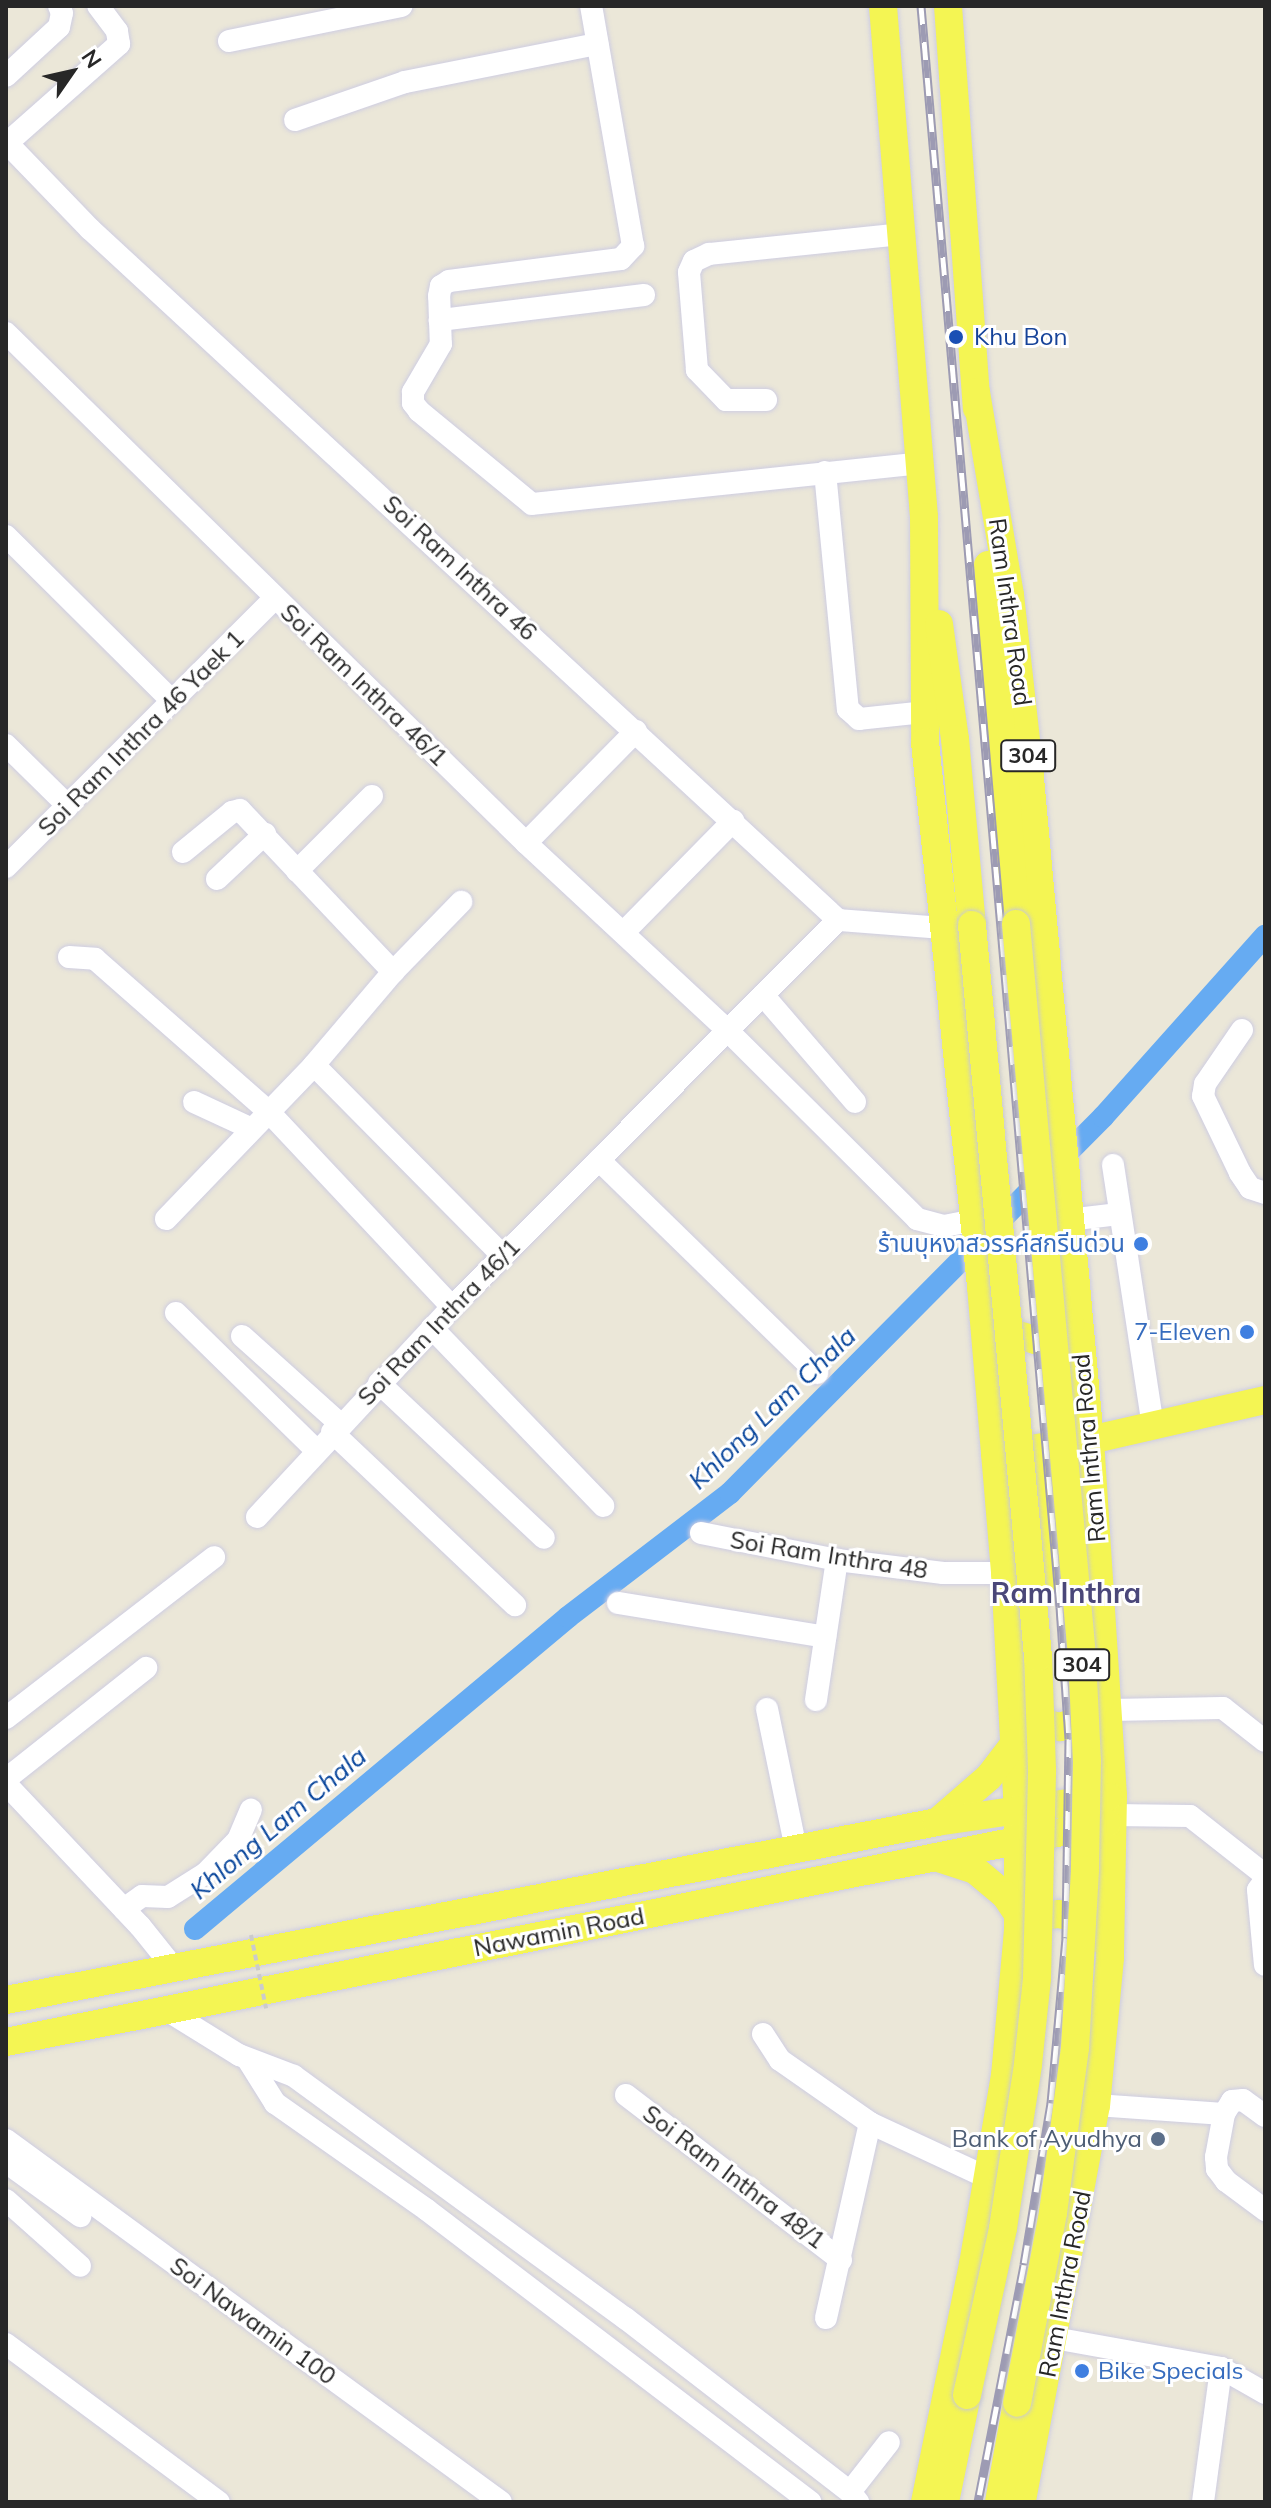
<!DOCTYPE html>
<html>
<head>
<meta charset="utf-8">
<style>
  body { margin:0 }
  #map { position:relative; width:1271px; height:2508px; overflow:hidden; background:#ebe7d8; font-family:Mulish,"Noto Sans Thai",sans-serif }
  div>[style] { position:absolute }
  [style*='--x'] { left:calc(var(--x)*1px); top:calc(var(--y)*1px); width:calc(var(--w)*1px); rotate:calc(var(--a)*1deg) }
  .canal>* { height:22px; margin:-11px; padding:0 11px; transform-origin:11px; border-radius:11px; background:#66abf2 }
  .roads { filter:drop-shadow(0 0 2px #cecde2) drop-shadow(0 0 2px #cecde2) }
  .minor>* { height:22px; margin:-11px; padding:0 11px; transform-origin:11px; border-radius:11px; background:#fff }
  .major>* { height:28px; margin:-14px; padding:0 14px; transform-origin:14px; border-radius:14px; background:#f4f553 }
  .rail>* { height:9px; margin-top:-4.5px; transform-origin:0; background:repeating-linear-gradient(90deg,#fff 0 18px,#9d9bb3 0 36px); box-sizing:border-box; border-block:2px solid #9d9bb3 }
  .path-bridge>* { height:4px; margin-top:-2px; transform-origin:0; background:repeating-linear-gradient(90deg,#cbcbcb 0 6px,transparent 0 10px) }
  .bridges { filter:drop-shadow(0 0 2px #cbcbcb) drop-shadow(0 0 2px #cbcbcb) }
  .major-bridge>* { height:28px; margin:-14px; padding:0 14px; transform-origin:14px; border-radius:14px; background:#f4f553 }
  .dots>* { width:22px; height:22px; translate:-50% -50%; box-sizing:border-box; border:4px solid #fff; border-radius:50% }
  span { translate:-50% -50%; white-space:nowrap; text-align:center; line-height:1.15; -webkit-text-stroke:6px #fff; paint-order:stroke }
  .shield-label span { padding:2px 6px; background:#fff; border:2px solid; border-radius:6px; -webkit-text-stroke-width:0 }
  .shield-label { font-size:22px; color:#272727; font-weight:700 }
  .transit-label { font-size:24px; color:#164399 }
  .left { translate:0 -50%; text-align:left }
  .street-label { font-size:24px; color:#272727 }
  .shop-label { font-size:24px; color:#366cbe }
  .right { translate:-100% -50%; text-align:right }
  .service-label { font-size:24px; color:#4e5e75 }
  .water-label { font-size:26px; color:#08459b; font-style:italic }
  .quarter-label { font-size:28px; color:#4a4779; font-weight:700 }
  .frame { position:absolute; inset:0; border:8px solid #272727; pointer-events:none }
  .north { position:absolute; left:32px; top:32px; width:80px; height:80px; -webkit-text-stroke:6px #fff; paint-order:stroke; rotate:56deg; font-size:22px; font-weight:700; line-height:32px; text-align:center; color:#272727 }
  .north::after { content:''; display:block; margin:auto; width:28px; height:36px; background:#272727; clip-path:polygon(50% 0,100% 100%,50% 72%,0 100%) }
</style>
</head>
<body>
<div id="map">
  <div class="canal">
    <i style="--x:195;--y:1929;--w:486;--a:-39.9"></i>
    <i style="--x:568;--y:1617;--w:204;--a:-37.4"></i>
    <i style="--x:730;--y:1493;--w:530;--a:-45.23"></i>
    <i style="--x:1103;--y:1117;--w:243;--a:-48.2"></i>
  </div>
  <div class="roads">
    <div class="minor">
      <i style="--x:229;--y:41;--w:176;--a:-11.5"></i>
      <i style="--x:6;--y:76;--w:72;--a:-42.8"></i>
      <i style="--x:59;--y:27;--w:14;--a:-78"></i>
      <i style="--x:62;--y:13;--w:8;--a:-113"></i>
      <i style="--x:295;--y:120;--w:116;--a:-19.1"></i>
      <i style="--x:405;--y:82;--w:196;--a:-11.2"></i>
      <i style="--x:6;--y:142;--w:121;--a:46"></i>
      <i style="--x:90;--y:229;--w:1018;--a:42.73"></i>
      <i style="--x:838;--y:920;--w:104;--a:4.4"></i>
      <i style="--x:6;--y:144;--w:151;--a:-41.5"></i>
      <i style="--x:119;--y:44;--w:13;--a:-99"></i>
      <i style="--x:117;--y:31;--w:31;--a:-127"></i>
      <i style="--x:644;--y:295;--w:206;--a:173"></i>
      <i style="--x:440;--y:320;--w:24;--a:88"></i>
      <i style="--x:441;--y:344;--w:56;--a:120.3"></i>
      <i style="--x:413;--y:392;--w:11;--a:90"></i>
      <i style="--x:413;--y:403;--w:10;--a:53"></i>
      <i style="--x:419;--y:411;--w:146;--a:39.5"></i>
      <i style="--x:532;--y:504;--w:390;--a:-6"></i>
      <i style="--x:440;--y:320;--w:24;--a:-92"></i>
      <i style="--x:439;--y:296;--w:10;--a:-79"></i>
      <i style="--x:441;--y:286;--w:9;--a:-32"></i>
      <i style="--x:449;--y:281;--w:173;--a:-7.3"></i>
      <i style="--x:621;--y:259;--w:18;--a:-47"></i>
      <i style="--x:633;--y:246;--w:244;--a:-99.9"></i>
      <i style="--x:6;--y:333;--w:728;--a:44.44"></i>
      <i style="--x:526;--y:843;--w:275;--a:42.9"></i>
      <i style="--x:727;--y:1030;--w:268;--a:44.8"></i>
      <i style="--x:917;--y:1219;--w:28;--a:15"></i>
      <i style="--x:944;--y:1226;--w:31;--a:-11"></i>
      <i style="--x:766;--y:400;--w:40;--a:180"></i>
      <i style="--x:726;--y:400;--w:42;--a:-134"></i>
      <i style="--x:697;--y:370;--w:98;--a:-94.7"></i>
      <i style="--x:689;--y:272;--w:12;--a:-66"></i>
      <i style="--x:694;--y:261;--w:17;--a:-25"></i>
      <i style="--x:709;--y:254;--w:194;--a:-5.9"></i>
      <i style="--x:825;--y:472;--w:238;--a:84.5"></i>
      <i style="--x:848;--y:709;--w:15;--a:42"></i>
      <i style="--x:859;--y:719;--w:66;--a:-6.1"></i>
      <i style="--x:6;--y:536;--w:234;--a:44.8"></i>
      <i style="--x:6;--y:745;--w:87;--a:44.5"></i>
      <i style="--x:526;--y:843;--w:157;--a:-45.5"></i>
      <i style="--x:183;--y:852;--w:63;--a:-39.2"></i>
      <i style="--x:232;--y:812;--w:8;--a:-14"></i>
      <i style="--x:240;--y:810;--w:223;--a:46.6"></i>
      <i style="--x:6;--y:867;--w:380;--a:-45"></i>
      <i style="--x:297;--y:871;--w:106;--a:-45"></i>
      <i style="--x:217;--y:879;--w:66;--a:-43.2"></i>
      <i style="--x:624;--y:932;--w:156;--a:-45.5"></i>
      <i style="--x:69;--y:957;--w:26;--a:4"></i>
      <i style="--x:95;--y:959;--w:229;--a:41.3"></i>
      <i style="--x:267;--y:1110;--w:270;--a:46.8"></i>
      <i style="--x:763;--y:995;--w:141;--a:49.3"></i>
      <i style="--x:1242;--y:1030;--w:65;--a:124.4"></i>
      <i style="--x:1205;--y:1084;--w:12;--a:99"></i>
      <i style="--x:1203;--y:1096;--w:85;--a:64.3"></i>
      <i style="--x:1240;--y:1173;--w:18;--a:56"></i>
      <i style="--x:1250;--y:1188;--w:16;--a:18"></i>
      <i style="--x:314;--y:1065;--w:269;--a:45.3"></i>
      <i style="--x:194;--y:1102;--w:62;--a:24.9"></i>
      <i style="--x:599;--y:1160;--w:305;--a:44.3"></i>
      <i style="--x:1113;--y:1165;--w:265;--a:81.3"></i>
      <i style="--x:166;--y:1219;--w:214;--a:-46.1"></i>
      <i style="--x:314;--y:1065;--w:122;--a:-49.7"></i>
      <i style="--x:393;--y:972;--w:98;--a:-45.8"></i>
      <i style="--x:1068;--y:1220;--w:51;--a:-6.7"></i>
      <i style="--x:176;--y:1313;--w:196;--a:44.4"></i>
      <i style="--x:432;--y:1328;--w:247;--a:46.1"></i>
      <i style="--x:242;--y:1336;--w:132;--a:41.9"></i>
      <i style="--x:379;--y:1383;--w:226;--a:43.2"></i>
      <i style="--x:332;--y:1432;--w:252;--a:43.4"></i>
      <i style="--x:257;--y:1517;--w:287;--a:-47.1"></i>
      <i style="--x:452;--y:1307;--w:547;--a:-45.07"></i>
      <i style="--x:701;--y:1533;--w:139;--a:11.2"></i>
      <i style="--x:837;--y:1560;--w:107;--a:7"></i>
      <i style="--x:943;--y:1573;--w:62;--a:0"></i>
      <i style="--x:618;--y:1603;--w:210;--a:9.3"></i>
      <i style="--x:816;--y:1700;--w:142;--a:-81.5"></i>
      <i style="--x:767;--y:1709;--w:143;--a:78.3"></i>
      <i style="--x:1109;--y:1710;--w:114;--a:-1"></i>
      <i style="--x:1223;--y:1708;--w:53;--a:38.2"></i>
      <i style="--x:6;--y:1718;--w:263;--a:-37.7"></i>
      <i style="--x:6;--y:1779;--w:179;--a:-38.4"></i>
      <i style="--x:6;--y:1784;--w:195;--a:46.7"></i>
      <i style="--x:140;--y:1926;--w:53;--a:51.2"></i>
      <i style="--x:1113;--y:1815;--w:77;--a:0.7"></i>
      <i style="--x:1190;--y:1816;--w:95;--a:38.2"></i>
      <i style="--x:1265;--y:1880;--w:12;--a:125"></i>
      <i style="--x:1258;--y:1890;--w:75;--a:84.7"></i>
      <i style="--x:124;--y:1909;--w:22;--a:-36"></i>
      <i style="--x:142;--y:1896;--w:26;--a:2"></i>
      <i style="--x:168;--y:1897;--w:45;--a:-32.3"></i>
      <i style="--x:206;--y:1873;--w:46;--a:-45.9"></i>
      <i style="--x:238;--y:1840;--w:33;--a:-67"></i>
      <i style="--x:168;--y:2011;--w:84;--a:31.8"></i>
      <i style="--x:239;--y:2055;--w:59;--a:20.9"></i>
      <i style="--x:294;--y:2076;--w:410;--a:36.2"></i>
      <i style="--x:625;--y:2318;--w:284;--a:37.7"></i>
      <i style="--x:850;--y:2492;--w:13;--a:51"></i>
      <i style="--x:763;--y:2034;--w:31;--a:57"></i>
      <i style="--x:780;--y:2060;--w:110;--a:35"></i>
      <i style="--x:870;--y:2123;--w:130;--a:25"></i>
      <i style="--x:248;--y:2060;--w:51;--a:57.9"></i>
      <i style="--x:275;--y:2103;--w:186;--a:35.1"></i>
      <i style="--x:427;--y:2210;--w:482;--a:37.3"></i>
      <i style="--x:626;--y:2095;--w:271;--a:37.5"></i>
      <i style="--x:1096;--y:2105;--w:128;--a:4"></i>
      <i style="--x:1265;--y:2116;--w:27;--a:-144"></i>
      <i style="--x:1243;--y:2100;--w:11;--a:175"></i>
      <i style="--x:1232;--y:2101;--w:15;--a:122"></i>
      <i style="--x:1224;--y:2114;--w:44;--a:100.5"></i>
      <i style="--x:1216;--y:2157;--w:12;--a:85"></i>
      <i style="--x:1217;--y:2169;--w:15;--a:53"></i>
      <i style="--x:1226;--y:2181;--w:49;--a:36.6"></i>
      <i style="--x:6;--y:2140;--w:613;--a:36.18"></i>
      <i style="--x:6;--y:2162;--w:92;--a:36.1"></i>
      <i style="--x:6;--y:2200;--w:99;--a:41.7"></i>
      <i style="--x:826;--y:2318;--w:200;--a:-77.3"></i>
      <i style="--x:1054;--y:2338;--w:170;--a:10.2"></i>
      <i style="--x:1221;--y:2368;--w:51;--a:29.6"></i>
      <i style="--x:6;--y:2344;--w:265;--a:36.6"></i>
      <i style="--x:850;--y:2492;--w:63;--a:-52"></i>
      <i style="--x:1203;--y:2502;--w:135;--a:-82.3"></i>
    </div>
    <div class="major">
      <i style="--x:883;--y:6;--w:513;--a:85.41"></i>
      <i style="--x:924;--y:517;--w:225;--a:89.7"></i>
      <i style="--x:925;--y:742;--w:547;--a:84.12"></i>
      <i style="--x:981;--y:1286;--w:288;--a:85.2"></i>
      <i style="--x:1005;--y:1573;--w:237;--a:86.9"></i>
      <i style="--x:1018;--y:1810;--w:120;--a:90"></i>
      <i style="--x:1018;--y:1930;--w:146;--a:95.1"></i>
      <i style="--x:1005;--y:2075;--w:192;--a:99.6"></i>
      <i style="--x:973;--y:2264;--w:243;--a:101.4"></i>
      <i style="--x:948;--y:6;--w:403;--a:85.9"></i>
      <i style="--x:976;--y:392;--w:206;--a:80.5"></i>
      <i style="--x:1010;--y:595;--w:173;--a:83.7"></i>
      <i style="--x:1029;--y:767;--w:676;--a:84.82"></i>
      <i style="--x:1090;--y:1440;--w:357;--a:86.3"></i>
      <i style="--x:1113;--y:1796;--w:162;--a:91.1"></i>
      <i style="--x:1110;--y:1958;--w:148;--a:95.4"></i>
      <i style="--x:1096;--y:2105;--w:404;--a:100.6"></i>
      <i style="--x:988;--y:565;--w:360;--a:85.5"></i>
      <i style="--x:939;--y:624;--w:116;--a:82.1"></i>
      <i style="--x:955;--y:739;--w:187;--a:84.8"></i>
      <i style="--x:989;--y:1321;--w:18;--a:34"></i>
      <i style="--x:1004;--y:1331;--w:32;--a:16"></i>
      <i style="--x:1035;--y:1340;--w:29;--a:-16"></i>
      <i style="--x:1063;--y:1332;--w:11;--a:-49"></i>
      <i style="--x:995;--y:1454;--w:96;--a:-8.4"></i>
      <i style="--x:1090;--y:1440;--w:180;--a:-12.9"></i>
      <i style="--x:1027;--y:1609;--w:34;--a:-60"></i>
      <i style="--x:1044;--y:1580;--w:16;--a:-79"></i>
      <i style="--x:1047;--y:1564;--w:104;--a:-93.3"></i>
      <i style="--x:1041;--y:1460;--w:17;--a:-54"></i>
      <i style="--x:1022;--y:1706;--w:25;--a:40"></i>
      <i style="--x:1041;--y:1722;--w:20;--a:15"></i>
      <i style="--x:1060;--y:1727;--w:18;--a:-19"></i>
      <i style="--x:1077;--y:1721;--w:32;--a:-44"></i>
      <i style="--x:937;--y:1822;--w:69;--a:-40.9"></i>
      <i style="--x:989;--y:1777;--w:43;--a:-52.6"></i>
      <i style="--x:935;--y:1857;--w:42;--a:18"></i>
      <i style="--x:975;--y:1870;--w:39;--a:40"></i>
      <i style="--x:1005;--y:1895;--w:23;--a:56"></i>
      <i style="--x:1019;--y:1930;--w:29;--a:-29"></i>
      <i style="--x:1044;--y:1916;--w:15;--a:-8"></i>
      <i style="--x:1059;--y:1914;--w:16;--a:14"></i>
      <i style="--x:1075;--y:1918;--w:30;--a:42"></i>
      <i style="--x:6;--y:2000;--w:948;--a:-10.82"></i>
      <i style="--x:937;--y:1822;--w:173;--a:-8.3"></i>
      <i style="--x:6;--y:2042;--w:1123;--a:-11.25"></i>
      <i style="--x:945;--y:2502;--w:109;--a:-78.4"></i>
      <i style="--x:999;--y:2502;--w:101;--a:-79.7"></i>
    </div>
  </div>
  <div class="rail">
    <i style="--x:921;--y:6;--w:1607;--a:85.04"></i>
    <i style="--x:1060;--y:1607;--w:132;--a:86.1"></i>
    <i style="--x:1069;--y:1739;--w:199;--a:90.9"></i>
    <i style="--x:1066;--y:1938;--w:166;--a:95.2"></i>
    <i style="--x:1051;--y:2103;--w:164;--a:99.5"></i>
    <i style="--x:1024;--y:2265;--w:241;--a:101"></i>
  </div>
  <div class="path-bridge">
    <i style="--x:251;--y:1935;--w:75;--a:78.4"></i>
  </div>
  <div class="bridges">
    <div class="major-bridge">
      <i style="--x:1016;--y:924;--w:735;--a:84.85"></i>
      <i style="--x:1082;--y:1656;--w:105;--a:87.3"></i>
      <i style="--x:1087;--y:1761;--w:109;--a:91.1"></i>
      <i style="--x:1085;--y:1870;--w:178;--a:93.2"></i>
      <i style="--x:1075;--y:2048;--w:166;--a:97.6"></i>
      <i style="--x:1053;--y:2213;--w:193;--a:100.7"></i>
      <i style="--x:967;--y:2395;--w:171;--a:-77.8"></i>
      <i style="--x:1003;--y:2228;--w:166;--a:-81.3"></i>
      <i style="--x:1028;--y:2064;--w:86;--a:-84"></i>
      <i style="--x:1037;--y:1978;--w:208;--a:-88.6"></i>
      <i style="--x:1042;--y:1770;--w:113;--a:-92"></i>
      <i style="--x:1038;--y:1657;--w:735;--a:-95.15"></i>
    </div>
  </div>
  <div class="dots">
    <i style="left:956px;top:337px;background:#1a4fb4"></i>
    <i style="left:1141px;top:1244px;background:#3f7fe0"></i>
    <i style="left:1247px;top:1332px;background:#3f7fe0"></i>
    <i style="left:1158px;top:2139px;background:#5c6f8a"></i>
    <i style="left:1082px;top:2371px;background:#3f7fe0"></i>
  </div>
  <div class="shield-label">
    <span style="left:1028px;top:756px">304</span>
    <span style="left:1082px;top:1665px">304</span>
  </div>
  <div class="transit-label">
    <span class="left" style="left:974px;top:337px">Khu Bon</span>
  </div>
  <div class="street-label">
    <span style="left:460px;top:568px;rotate:43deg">Soi Ram Inthra 46</span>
    <span style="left:1010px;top:612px;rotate:82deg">Ram Inthra Road</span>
    <span style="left:364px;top:685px;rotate:44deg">Soi Ram Inthra 46/1</span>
    <span style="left:141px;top:733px;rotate:-45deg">Soi Ram Inthra 46 Yaek 1</span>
    <span style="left:439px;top:1322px;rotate:-46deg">Soi Ram Inthra 46/1</span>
    <span style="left:1089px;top:1448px;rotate:-95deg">Ram Inthra Road</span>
    <span style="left:829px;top:1555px;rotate:9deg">Soi Ram Inthra 48</span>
    <span style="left:559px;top:1932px;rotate:-11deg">Nawamin Road</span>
    <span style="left:734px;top:2177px;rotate:37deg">Soi Ram Inthra 48/1</span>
    <span style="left:1065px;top:2284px;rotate:-79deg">Ram Inthra Road</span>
    <span style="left:253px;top:2321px;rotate:36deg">Soi Nawamin 100</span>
  </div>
  <div class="shop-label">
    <span class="right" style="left:1125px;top:1244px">ร้านบุหงาสวรรค์สกรีนด่วน</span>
    <span class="right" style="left:1231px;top:1332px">7-Eleven</span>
    <span class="left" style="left:1098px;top:2371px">Bike Specials</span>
  </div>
  <div class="service-label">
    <span class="right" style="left:1142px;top:2139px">Bank of Ayudhya</span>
  </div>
  <div class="water-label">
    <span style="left:772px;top:1408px;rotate:-44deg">Khlong Lam Chala</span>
    <span style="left:278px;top:1823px;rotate:-40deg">Khlong Lam Chala</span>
  </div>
  <div class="quarter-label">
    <span style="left:1066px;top:1593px">Ram Inthra</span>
  </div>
  <div class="frame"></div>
  <div class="north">N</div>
</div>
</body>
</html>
